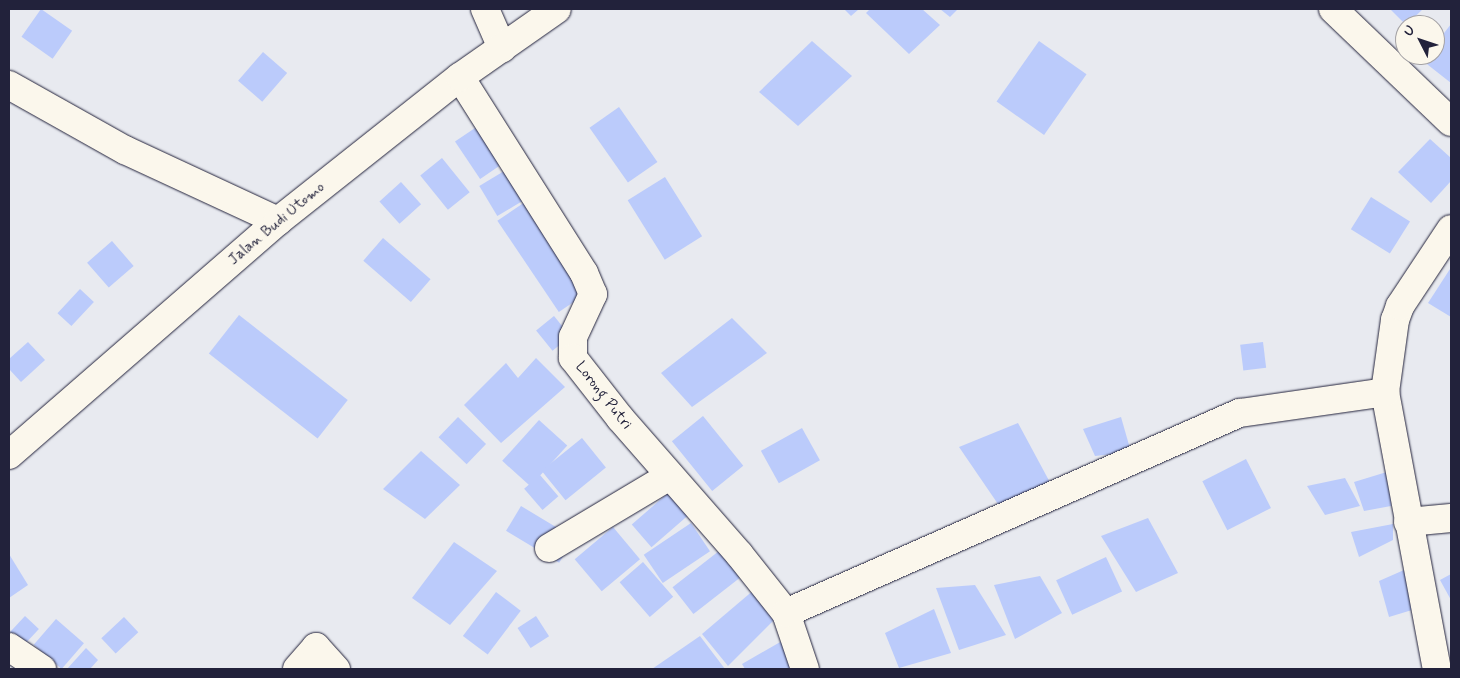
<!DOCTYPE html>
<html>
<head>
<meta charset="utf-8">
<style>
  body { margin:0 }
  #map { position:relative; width:1460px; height:678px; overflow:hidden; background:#e8eaf0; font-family:Mynerve,sans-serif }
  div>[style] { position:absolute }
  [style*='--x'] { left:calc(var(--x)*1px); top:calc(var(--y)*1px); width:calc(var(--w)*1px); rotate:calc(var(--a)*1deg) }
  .building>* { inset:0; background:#bbcbfb; transform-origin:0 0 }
  .roads { filter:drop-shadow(0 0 1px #22223b) drop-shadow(0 0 1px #22223b) }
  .street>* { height:28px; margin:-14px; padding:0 14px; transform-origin:14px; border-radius:14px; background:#fbf7ec }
  .secondary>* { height:28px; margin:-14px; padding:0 14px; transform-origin:14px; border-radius:14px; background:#fbf7ec }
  span { translate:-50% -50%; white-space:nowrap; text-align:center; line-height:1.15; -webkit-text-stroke:4px #fbf7ec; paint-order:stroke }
  .street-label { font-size:15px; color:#22223b }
  .frame { position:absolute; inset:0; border:10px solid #22223b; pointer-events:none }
  .north { position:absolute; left:1395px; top:15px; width:50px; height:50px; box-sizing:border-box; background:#fbf7ec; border:1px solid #a4a2a5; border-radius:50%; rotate:311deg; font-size:14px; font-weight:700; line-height:20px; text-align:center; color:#22223b }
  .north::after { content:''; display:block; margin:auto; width:18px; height:22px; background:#22223b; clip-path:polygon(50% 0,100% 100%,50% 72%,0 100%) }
</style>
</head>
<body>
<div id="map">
  <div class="building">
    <i style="left:41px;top:9px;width:38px;height:34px;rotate:35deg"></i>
    <i style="clip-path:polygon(844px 9px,859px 9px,851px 16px)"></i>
    <i style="clip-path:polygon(870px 9px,922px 9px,940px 25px,909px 54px,866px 13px)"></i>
    <i style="clip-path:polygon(940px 9px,958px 9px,950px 17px)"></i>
    <i style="clip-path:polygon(1390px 9px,1423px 9px,1406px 25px)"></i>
    <i style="clip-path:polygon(1451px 24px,1451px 83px,1423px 61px,1427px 55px,1435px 55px,1435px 45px)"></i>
    <i style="clip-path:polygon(812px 41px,852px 76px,798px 126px,759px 92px)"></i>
    <i style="left:1039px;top:41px;width:58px;height:74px;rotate:35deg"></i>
    <i style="left:263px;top:52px;width:32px;height:38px;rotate:41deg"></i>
    <i style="left:619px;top:107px;width:67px;height:36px;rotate:55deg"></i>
    <i style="left:484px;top:122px;width:45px;height:35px;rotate:56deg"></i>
    <i style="clip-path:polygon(1430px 139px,1451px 158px,1451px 181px,1431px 203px,1398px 172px)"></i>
    <i style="left:442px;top:158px;width:44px;height:28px;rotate:51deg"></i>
    <i style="left:511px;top:167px;width:35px;height:37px;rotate:59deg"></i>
    <i style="left:665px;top:177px;width:70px;height:44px;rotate:58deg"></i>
    <i style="left:401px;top:182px;width:30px;height:29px;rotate:48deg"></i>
    <i style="left:1371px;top:197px;width:46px;height:38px;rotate:32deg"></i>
    <i style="left:528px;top:200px;width:110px;height:37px;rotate:56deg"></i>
    <i style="left:383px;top:238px;width:63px;height:30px;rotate:41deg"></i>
    <i style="left:112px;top:241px;width:33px;height:33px;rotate:49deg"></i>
    <i style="clip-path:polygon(1450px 269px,1451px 270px,1451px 317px,1428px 303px)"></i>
    <i style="left:80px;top:289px;width:19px;height:33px;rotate:43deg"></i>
    <i style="left:239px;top:315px;width:138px;height:49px;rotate:38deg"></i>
    <i style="left:554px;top:316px;width:26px;height:23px;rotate:51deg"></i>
    <i style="clip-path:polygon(732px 318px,767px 353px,692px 407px,661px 373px)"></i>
    <i style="clip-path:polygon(28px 342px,45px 360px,21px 382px,9px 369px,9px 359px)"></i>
    <i style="left:1263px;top:342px;width:26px;height:23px;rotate:83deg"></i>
    <i style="clip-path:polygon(536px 358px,565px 387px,501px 443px,464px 405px,506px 363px,518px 378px)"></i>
    <i style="left:703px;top:416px;width:64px;height:40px;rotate:51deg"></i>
    <i style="left:458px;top:417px;width:39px;height:28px;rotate:44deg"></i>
    <i style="clip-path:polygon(1121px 417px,1131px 452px,1095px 456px,1083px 429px)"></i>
    <i style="left:539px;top:420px;width:38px;height:55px;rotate:42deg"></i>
    <i style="clip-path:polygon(1018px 423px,1053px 488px,1000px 507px,959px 447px)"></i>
    <i style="left:802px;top:428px;width:37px;height:47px;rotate:61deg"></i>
    <i style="left:582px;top:438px;width:38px;height:52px;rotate:51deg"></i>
    <i style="clip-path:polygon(421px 451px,460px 485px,425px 519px,383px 489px)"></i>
    <i style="left:1246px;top:459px;width:55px;height:49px;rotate:63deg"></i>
    <i style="clip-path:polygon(1390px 471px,1391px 506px,1364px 511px,1354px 482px)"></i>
    <i style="left:540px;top:475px;width:28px;height:21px;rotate:49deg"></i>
    <i style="clip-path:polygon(1345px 478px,1360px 506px,1325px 515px,1307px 486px)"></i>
    <i style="left:668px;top:493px;width:30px;height:48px;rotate:49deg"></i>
    <i style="left:521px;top:506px;width:62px;height:29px;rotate:31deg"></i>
    <i style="clip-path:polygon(1148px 518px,1178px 573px,1136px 592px,1101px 536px)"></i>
    <i style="left:691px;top:523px;width:34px;height:57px;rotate:56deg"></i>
    <i style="clip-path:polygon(1393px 524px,1393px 540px,1359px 557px,1351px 532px)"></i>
    <i style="left:613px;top:527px;width:42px;height:50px;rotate:50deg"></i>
    <i style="clip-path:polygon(454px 542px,497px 571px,450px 625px,412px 598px)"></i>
    <i style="left:719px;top:551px;width:34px;height:59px;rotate:52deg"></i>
    <i style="clip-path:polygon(9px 554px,28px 585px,9px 598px)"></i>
    <i style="left:1106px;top:557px;width:38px;height:55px;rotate:65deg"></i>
    <i style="left:643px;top:562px;width:46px;height:31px;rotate:49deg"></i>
    <i style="clip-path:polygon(1404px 570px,1412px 610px,1389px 617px,1379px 581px)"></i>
    <i style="clip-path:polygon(1451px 574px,1451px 600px,1440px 580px)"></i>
    <i style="clip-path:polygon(1040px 576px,1062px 613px,1015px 639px,994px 585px)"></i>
    <i style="clip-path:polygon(975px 585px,1006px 635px,959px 650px,936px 588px)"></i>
    <i style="clip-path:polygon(755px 589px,779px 615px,728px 666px,702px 634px)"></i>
    <i style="left:496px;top:592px;width:31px;height:55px;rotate:37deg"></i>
    <i style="clip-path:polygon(934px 609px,951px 653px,899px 668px,885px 633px)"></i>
    <i style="left:25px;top:616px;width:19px;height:26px;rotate:43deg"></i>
    <i style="left:536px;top:616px;width:24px;height:22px;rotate:57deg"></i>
    <i style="left:124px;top:617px;width:21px;height:31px;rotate:47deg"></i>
    <i style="left:56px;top:619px;width:37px;height:34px;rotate:41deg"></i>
    <i style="clip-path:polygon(700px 636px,725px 669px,652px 669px)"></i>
    <i style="clip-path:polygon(782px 641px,793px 669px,745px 669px,742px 664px)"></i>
    <i style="clip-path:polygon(86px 648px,98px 660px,90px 669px,67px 669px)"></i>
  </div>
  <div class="roads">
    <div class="street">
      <i style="--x:1333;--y:9;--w:163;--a:43.8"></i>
      <i style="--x:460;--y:77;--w:232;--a:57.7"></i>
      <i style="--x:584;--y:273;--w:23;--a:67"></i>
      <i style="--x:593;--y:294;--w:47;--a:114.9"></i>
      <i style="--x:573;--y:337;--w:21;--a:90"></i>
      <i style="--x:573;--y:358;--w:76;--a:51.9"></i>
      <i style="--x:620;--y:418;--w:181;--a:48.8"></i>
      <i style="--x:739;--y:554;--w:75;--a:51.5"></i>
      <i style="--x:786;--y:613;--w:59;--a:71.3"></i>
      <i style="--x:9;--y:85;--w:133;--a:29.3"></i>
      <i style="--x:125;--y:150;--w:169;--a:24.9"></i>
      <i style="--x:1385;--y:392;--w:282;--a:79.4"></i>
      <i style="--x:1408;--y:522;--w:43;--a:-5.3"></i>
      <i style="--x:549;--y:548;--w:141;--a:-30.8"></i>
      <i style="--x:786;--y:613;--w:496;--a:-23.8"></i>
      <i style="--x:1240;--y:413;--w:147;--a:-8.2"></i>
      <i style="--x:1385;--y:392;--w:73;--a:-82.1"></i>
      <i style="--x:1395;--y:320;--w:15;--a:-70"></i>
      <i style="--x:1400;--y:306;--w:92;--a:-56.5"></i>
      <i style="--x:9;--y:647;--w:40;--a:34"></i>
      <i style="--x:297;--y:669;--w:29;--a:-49"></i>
      <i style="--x:316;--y:647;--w:30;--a:48"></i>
    </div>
    <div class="secondary">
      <i style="--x:485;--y:9;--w:43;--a:66.4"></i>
      <i style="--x:9;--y:455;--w:357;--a:-41"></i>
      <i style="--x:278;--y:221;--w:232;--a:-38.4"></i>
      <i style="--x:460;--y:77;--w:118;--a:-35"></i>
    </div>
  </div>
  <div class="street-label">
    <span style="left:277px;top:224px;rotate:-40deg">Jalan Budi Utomo</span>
    <span style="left:603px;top:396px;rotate:52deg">Lorong Putri</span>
  </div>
  <div class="frame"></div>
  <div class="north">U</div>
</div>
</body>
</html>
